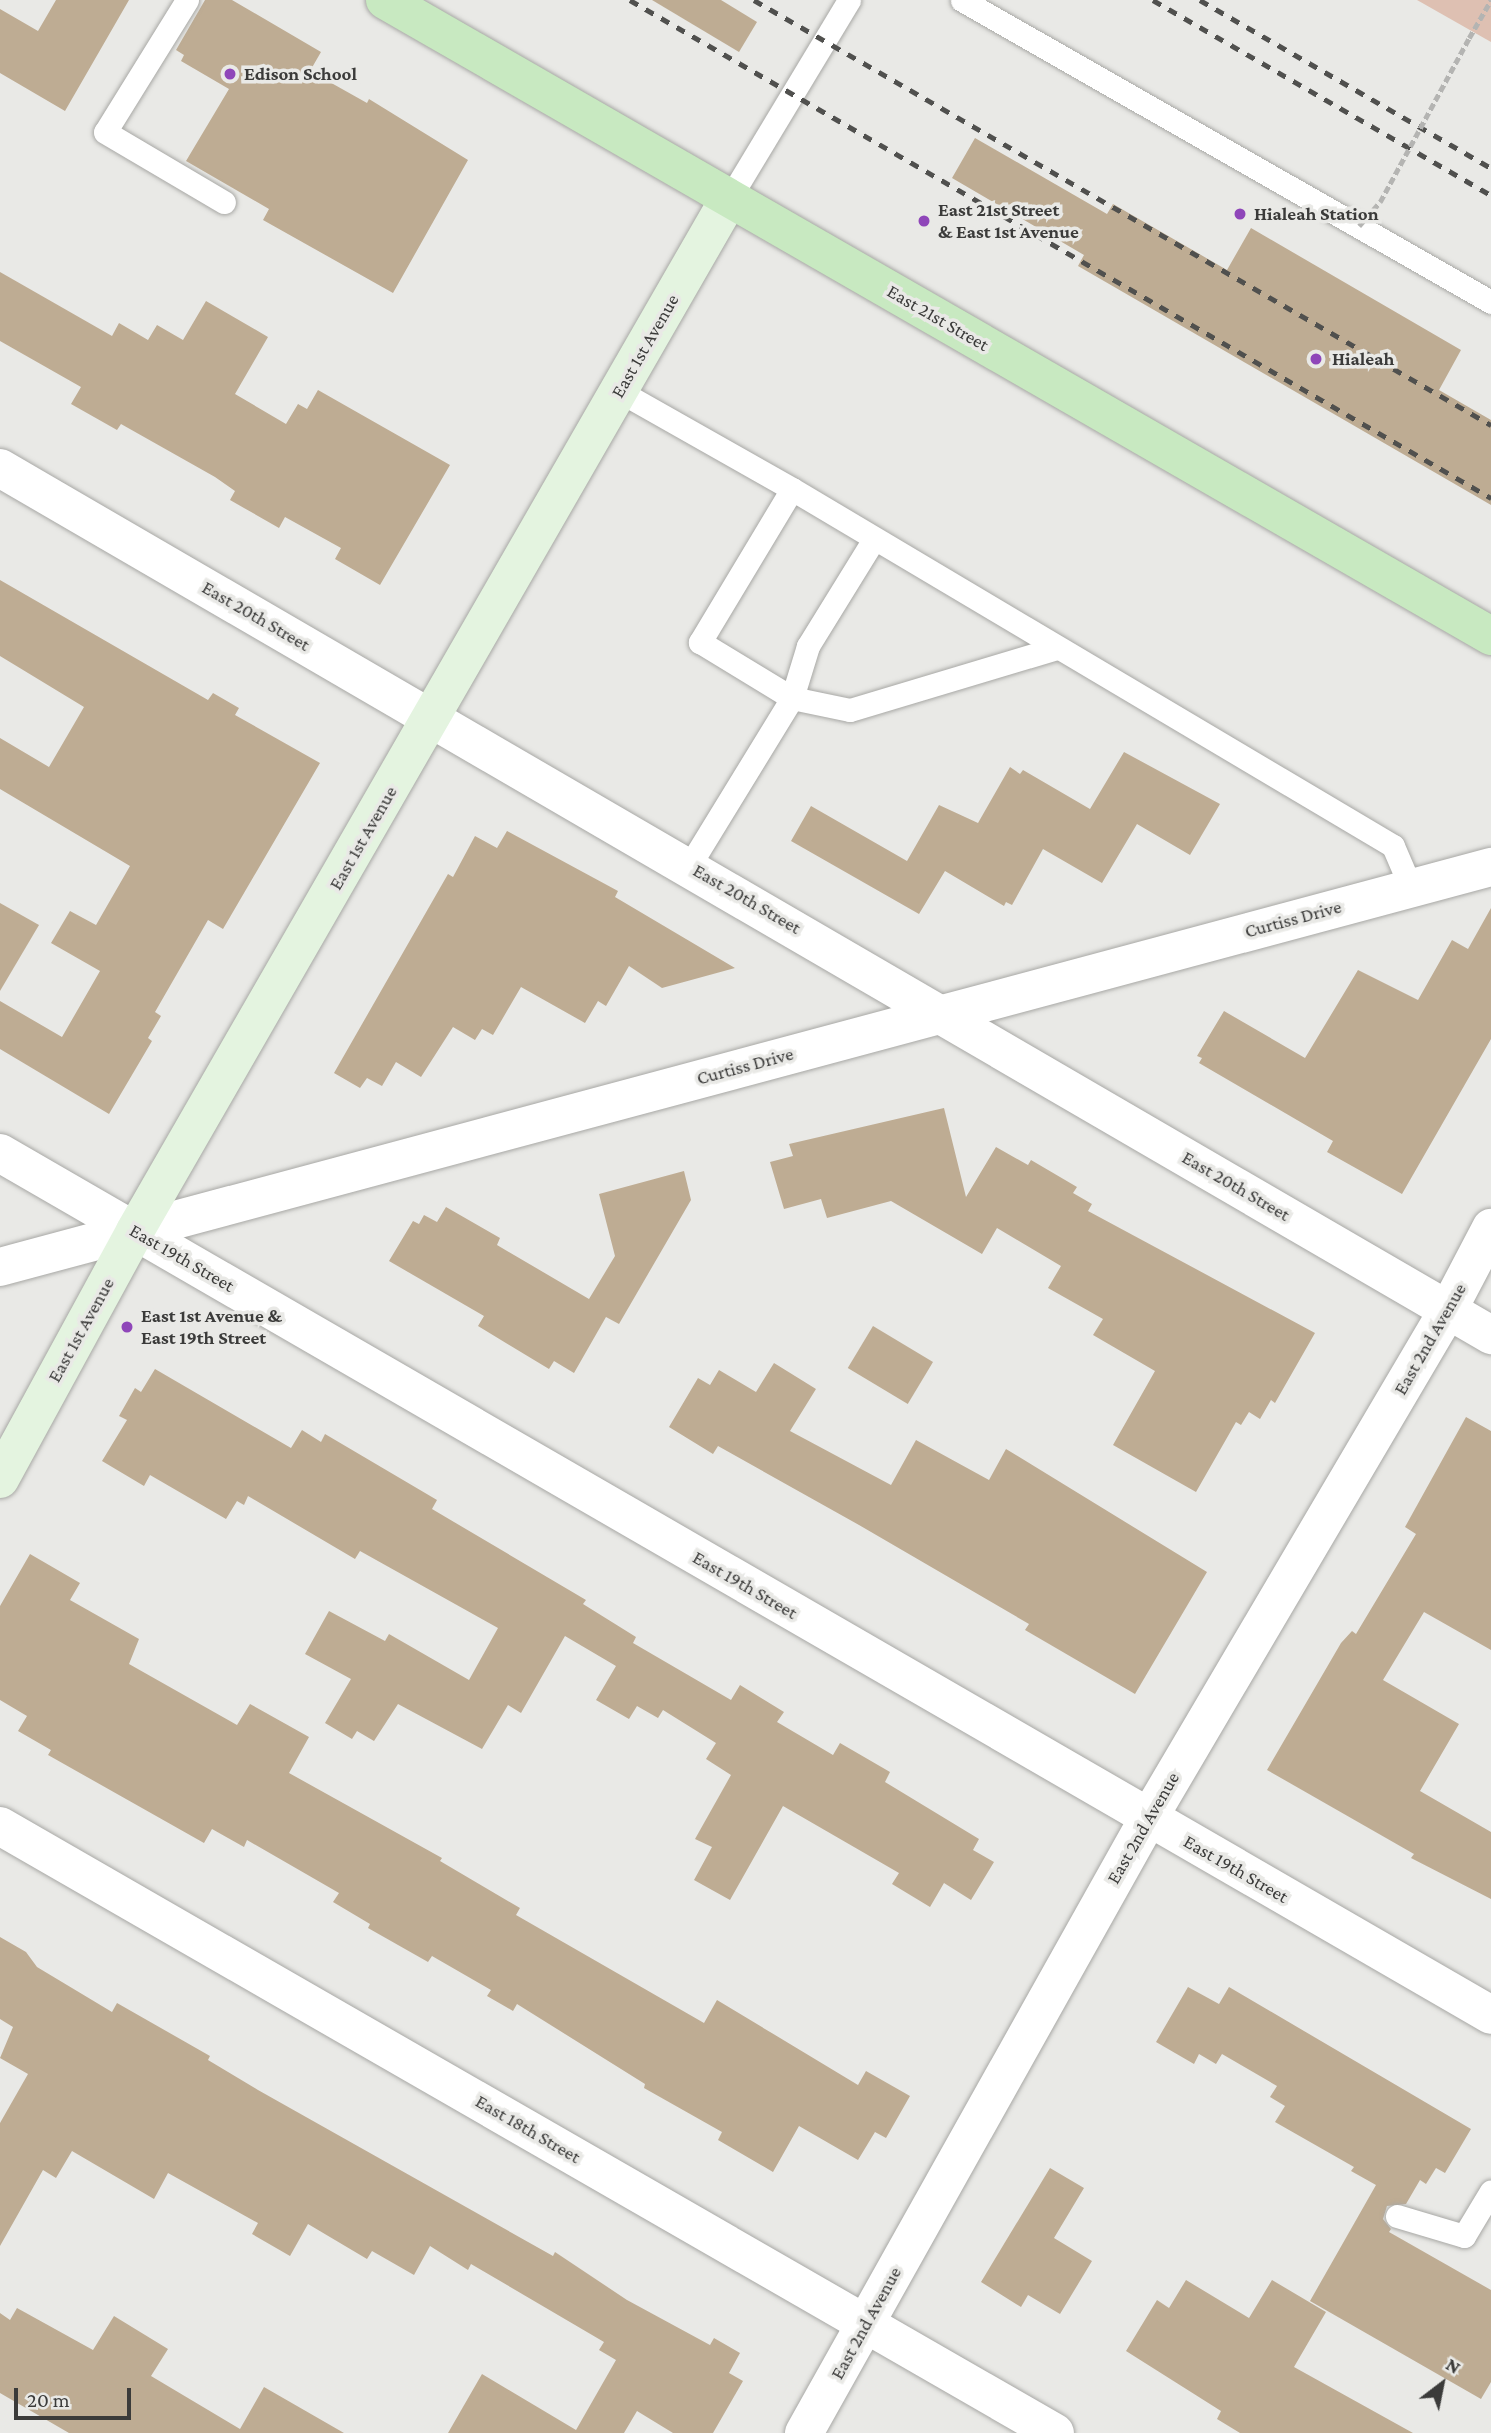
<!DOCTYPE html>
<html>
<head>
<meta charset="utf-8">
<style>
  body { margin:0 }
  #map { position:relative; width:1491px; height:2433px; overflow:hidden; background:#e9e9e6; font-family:"Crimson Pro",serif }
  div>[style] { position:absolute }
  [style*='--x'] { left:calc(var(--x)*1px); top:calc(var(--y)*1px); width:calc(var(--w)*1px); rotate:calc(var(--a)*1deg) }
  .green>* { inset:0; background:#dec0b2 }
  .building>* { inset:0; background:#beac93; transform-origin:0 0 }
  .path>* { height:4.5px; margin-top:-2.25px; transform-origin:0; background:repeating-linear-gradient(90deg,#b4b4b2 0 7px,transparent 0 10.5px) }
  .roads { filter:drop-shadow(0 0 2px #a8a8a5) drop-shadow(0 0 2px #a8a8a5) }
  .lane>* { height:23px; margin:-11.5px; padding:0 11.5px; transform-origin:11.5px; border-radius:11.5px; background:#fff }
  .street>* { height:38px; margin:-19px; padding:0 19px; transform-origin:19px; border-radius:19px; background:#fff }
  .secondary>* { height:38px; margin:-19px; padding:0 19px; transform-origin:19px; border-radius:19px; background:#e4f4e0 }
  .primary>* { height:38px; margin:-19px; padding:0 19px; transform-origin:19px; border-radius:19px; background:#c8e9c1 }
  .rail>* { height:5px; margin-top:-2.5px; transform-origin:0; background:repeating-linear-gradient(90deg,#50504e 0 9px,transparent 0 18px) }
  .path-bridge>* { height:4.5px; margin-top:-2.25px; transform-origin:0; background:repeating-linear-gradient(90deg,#b4b4b2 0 7px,transparent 0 10.5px) }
  .dots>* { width:19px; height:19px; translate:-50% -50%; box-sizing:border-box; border:4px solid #e9e9e6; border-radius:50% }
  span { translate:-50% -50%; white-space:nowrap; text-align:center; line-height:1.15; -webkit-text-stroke:7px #e9e9e6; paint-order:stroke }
  .poi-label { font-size:19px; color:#3b3b3a; font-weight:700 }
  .left { translate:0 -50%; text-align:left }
  .street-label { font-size:19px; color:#3b3b3a }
  .north { position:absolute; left:1407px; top:2349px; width:70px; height:70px; -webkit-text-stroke:5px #e9e9e6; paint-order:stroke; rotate:32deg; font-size:19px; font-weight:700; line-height:28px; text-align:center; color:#3b3b3a }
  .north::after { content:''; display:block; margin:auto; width:24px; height:32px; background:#3b3b3a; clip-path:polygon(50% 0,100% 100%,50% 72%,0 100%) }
  .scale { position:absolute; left:14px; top:2388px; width:117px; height:32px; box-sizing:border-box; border:4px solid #3b3b3a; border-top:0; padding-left:9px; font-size:21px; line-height:24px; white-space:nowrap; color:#3b3b3a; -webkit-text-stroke:5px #e9e9e6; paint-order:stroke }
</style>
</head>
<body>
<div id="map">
  <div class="green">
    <i style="clip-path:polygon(1417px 0,1491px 0,1491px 42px)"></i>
  </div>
  <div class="building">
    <i style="clip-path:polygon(56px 0,129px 0,65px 111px,0 73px,0 9px,38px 31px)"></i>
    <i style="clip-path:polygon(205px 0,232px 0,321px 52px,310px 71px,367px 103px,369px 99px,468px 160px,393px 293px,263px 220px,269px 209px,186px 161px,229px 89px,181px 61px,184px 55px,176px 50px)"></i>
    <i style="clip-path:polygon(652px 0,721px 0,757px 22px,739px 52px)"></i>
    <i style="clip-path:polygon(975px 138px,1107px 214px,1113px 204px,1227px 270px,1251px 228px,1461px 350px,1439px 390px,1491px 420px,1491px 505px,1078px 266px,1084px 255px,952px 178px)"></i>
    <i style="clip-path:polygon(0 272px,112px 336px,119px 323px,148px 340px,157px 325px,183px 340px,206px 301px,268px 337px,235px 394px,286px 424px,298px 404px,307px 409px,318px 390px,450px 465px,380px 585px,335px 559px,341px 548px,285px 517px,279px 528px,230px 500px,235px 491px,215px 477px,121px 424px,117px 430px,71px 404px,81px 387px,0 341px)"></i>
    <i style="clip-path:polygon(0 580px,208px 700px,213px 693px,239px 708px,235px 715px,320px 763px,223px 929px,208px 920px,155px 1012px,161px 1016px,148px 1038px,152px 1041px,109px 1114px,0 1049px,0 1001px,62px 1037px,100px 971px,51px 943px,70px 911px,96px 925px,130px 866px,0 789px,0 738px,49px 767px,84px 707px,0 656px)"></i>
    <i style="clip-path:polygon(1124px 752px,1220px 804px,1190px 855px,1137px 824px,1102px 883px,1043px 849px,1012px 905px,1006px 902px,1004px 906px,945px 871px,919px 914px,791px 841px,811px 806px,907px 861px,939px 805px,978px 823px,1010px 767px,1020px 774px,1023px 770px,1090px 809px)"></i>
    <i style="clip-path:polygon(507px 831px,618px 891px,615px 897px,735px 968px,662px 988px,629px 966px,606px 1006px,598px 1001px,585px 1023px,521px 987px,493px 1035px,482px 1029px,475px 1040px,453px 1027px,421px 1077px,396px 1062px,382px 1086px,367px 1078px,360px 1088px,334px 1073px,448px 874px,453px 877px,475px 836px,497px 848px)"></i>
    <i style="clip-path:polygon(0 903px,39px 925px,0 991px)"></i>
    <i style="clip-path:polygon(1491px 908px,1491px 1039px,1402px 1194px,1327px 1152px,1333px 1141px,1199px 1063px,1202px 1058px,1197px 1056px,1224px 1011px,1305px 1058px,1358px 970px,1418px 1000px,1452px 940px,1468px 949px)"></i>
    <i style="clip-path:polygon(944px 1108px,966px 1197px,996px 1147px,1028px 1165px,1031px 1160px,1077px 1187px,1073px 1193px,1092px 1204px,1088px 1211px,1315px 1333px,1275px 1403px,1271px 1400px,1260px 1419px,1249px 1412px,1241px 1425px,1236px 1422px,1196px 1492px,1113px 1445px,1155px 1371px,1093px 1335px,1103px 1319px,1048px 1288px,1061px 1266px,997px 1228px,982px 1254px,891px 1201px,827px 1218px,821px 1199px,784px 1209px,770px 1162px,793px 1156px,789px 1144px)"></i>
    <i style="clip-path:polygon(684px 1171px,691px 1200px,619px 1324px,606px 1317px,574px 1373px,554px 1361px,549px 1369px,478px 1326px,484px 1316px,389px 1261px,413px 1221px,419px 1224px,424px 1215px,437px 1222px,446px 1207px,500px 1238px,497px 1245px,589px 1299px,615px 1256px,599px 1194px)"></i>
    <i style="left:873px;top:1326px;width:70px;height:49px;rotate:31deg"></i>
    <i style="clip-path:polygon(774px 1363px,816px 1389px,790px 1431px,891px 1485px,916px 1440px,989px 1480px,1006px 1449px,1207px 1572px,1135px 1694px,1025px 1630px,1029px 1624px,859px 1525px,718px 1446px,713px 1454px,669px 1427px,698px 1378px,710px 1385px,719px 1370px,756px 1392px)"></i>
    <i style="clip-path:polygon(155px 1369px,291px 1448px,302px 1430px,321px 1442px,325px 1434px,437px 1500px,432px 1509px,586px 1600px,583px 1604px,636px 1637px,633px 1643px,731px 1700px,740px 1685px,784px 1712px,777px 1722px,833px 1755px,840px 1743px,890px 1772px,885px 1782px,979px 1839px,973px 1850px,994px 1862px,971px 1900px,944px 1883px,930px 1907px,892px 1884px,899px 1873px,783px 1806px,730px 1900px,694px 1880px,712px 1847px,695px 1839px,731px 1775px,706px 1759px,716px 1743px,663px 1710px,658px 1718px,637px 1706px,629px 1719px,596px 1700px,616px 1666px,565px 1636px,521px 1713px,508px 1705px,482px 1749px,398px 1704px,374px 1741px,357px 1731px,352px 1739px,325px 1723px,351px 1679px,305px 1654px,329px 1611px,385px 1641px,389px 1634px,469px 1680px,498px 1628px,360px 1551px,355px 1559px,248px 1496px,244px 1505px,237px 1501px,226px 1519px,150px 1475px,144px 1486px,102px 1461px,127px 1420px,119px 1416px,135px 1388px,141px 1392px)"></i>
    <i style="clip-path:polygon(1466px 1417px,1491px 1431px,1491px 1650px,1424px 1612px,1383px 1680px,1459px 1724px,1420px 1791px,1491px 1832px,1491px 1899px,1411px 1858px,1414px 1854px,1267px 1770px,1341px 1643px,1352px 1631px,1356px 1634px,1416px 1534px,1405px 1527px)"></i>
    <i style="clip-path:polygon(30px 1554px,80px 1583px,70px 1600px,139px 1639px,129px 1664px,237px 1725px,250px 1704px,309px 1737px,289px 1773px,442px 1858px,440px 1861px,520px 1908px,516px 1915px,704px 2023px,717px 2000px,858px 2085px,866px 2071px,910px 2096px,886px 2138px,875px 2132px,858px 2160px,799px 2126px,773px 2172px,718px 2140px,722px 2132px,644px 2088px,645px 2084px,517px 2004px,513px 2011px,487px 1996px,491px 1990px,432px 1956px,428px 1962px,368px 1928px,370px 1924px,333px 1902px,339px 1893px,247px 1840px,244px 1847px,212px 1829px,204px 1843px,48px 1755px,51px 1750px,18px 1731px,27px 1716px,0 1700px,0 1606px)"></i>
    <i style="clip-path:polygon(0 1937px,26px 1952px,37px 1967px,112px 2012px,117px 2003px,210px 2056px,208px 2060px,258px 2090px,553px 2256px,555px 2252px,627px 2300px,710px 2345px,714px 2338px,740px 2353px,729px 2373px,743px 2381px,713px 2433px,673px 2433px,637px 2411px,624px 2433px,448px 2433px,482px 2374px,576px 2430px,616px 2360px,599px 2350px,604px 2342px,471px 2264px,468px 2270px,430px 2246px,414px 2275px,372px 2251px,367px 2259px,308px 2224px,290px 2256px,252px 2234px,258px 2223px,168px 2173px,154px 2199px,72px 2151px,56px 2178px,43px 2170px,0 2246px,0 2123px,28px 2074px,0 2058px,13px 2027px,0 2019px)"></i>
    <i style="clip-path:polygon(1188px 1987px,1219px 2004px,1229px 1987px,1471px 2129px,1445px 2173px,1436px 2168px,1426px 2184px,1420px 2180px,1406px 2204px,1387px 2206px,1383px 2219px,1391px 2229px,1389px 2232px,1491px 2290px,1491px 2382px,1481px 2399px,1310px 2301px,1376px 2185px,1351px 2171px,1354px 2167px,1275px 2122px,1285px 2106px,1270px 2097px,1277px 2086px,1222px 2054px,1216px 2064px,1199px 2054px,1194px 2064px,1156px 2042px)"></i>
    <i style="clip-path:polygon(1050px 2168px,1084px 2188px,1054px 2238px,1092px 2261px,1060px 2314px,1028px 2295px,1021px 2307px,981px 2282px)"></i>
    <i style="clip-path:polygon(1186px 2280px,1249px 2318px,1272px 2280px,1326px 2312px,1294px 2367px,1413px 2433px,1240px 2433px,1217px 2419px,1221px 2411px,1126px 2351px,1157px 2300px,1169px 2308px)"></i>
    <i style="clip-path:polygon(17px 2308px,93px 2350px,114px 2316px,168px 2349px,151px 2376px,240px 2429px,264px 2387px,344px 2433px,69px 2433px,0 2393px,0 2313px,10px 2320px)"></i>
  </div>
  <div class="path">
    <i style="--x:1469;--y:38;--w:44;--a:-59.9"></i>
  </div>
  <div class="roads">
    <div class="lane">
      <i style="--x:187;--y:0;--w:155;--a:121.8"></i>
      <i style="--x:105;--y:132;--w:138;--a:30.5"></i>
      <i style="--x:962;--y:0;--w:609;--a:29.72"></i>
      <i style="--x:729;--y:199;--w:232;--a:-58.9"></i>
      <i style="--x:619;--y:391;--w:199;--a:29.5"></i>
      <i style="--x:792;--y:489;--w:179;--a:121"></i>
      <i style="--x:700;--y:642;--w:108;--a:31.3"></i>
      <i style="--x:792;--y:698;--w:197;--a:121.5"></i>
      <i style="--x:792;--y:489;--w:699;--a:30.71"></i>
      <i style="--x:1393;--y:846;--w:46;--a:66.8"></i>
      <i style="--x:874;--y:539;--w:126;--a:121.7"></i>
      <i style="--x:808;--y:646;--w:54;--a:107.1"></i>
      <i style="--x:792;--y:698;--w:59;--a:11.7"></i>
      <i style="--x:850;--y:710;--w:216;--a:-16.7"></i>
      <i style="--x:1397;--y:2216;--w:70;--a:16.6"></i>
      <i style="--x:1464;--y:2236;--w:52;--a:-59"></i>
    </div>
    <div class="street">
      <i style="--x:0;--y:468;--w:1725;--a:30.18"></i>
      <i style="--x:0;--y:1153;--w:1722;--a:30.03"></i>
      <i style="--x:0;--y:1267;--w:1544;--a:-15.02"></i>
      <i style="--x:0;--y:1826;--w:1217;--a:29.91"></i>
      <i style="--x:804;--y:2433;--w:704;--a:-60.74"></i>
      <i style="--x:1148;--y:1819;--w:591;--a:-59.49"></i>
      <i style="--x:1448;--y:1310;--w:93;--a:-62.3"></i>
    </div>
    <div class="secondary">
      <i style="--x:0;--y:1479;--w:282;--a:-61.4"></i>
      <i style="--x:135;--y:1231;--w:1191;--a:-60.08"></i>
    </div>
    <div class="primary">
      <i style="--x:385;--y:0;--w:1276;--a:29.9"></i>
    </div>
  </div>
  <div class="rail">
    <i style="--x:630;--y:0;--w:995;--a:30.04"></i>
    <i style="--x:754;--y:0;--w:851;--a:29.97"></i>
    <i style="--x:1153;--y:0;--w:390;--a:30"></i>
    <i style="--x:1200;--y:0;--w:336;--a:30"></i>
  </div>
  <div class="path-bridge">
    <i style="--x:1359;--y:226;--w:32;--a:-49"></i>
    <i style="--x:1380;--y:202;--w:187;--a:-61.5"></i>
  </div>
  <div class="dots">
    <i style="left:230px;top:74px;background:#8f46b9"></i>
    <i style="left:1240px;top:214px;background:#8f46b9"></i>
    <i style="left:924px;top:221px;background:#8f46b9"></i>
    <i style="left:1316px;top:359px;background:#8f46b9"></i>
    <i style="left:127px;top:1327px;background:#8f46b9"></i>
  </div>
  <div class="poi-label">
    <span class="left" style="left:244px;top:74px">Edison School</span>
    <span class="left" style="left:938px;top:221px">East 21st Street<br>&amp; East 1st Avenue</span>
    <span class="left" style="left:1254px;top:214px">Hialeah Station</span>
    <span class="left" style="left:1332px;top:359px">Hialeah</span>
    <span class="left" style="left:141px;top:1327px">East 1st Avenue &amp;<br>East 19th Street</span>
  </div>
  <div class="street-label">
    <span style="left:938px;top:318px;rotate:30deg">East 21st Street</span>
    <span style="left:645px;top:346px;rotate:-60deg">East 1st Avenue</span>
    <span style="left:256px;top:616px;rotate:30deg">East 20th Street</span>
    <span style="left:363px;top:838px;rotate:-60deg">East 1st Avenue</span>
    <span style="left:747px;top:899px;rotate:30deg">East 20th Street</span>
    <span style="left:1293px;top:919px;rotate:-15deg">Curtiss Drive</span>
    <span style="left:745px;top:1066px;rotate:-15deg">Curtiss Drive</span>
    <span style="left:1236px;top:1186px;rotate:30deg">East 20th Street</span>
    <span style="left:182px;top:1258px;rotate:30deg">East 19th Street</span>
    <span style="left:81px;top:1330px;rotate:-61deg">East 1st Avenue</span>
    <span style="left:1430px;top:1339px;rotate:-60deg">East 2nd Avenue</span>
    <span style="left:745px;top:1585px;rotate:30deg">East 19th Street</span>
    <span style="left:1143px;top:1828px;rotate:-60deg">East 2nd Avenue</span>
    <span style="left:1236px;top:1869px;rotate:30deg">East 19th Street</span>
    <span style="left:528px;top:2129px;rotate:30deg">East 18th Street</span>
    <span style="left:866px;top:2323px;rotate:-61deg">East 2nd Avenue</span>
  </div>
  <div class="north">N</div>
  <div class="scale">20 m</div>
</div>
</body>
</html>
